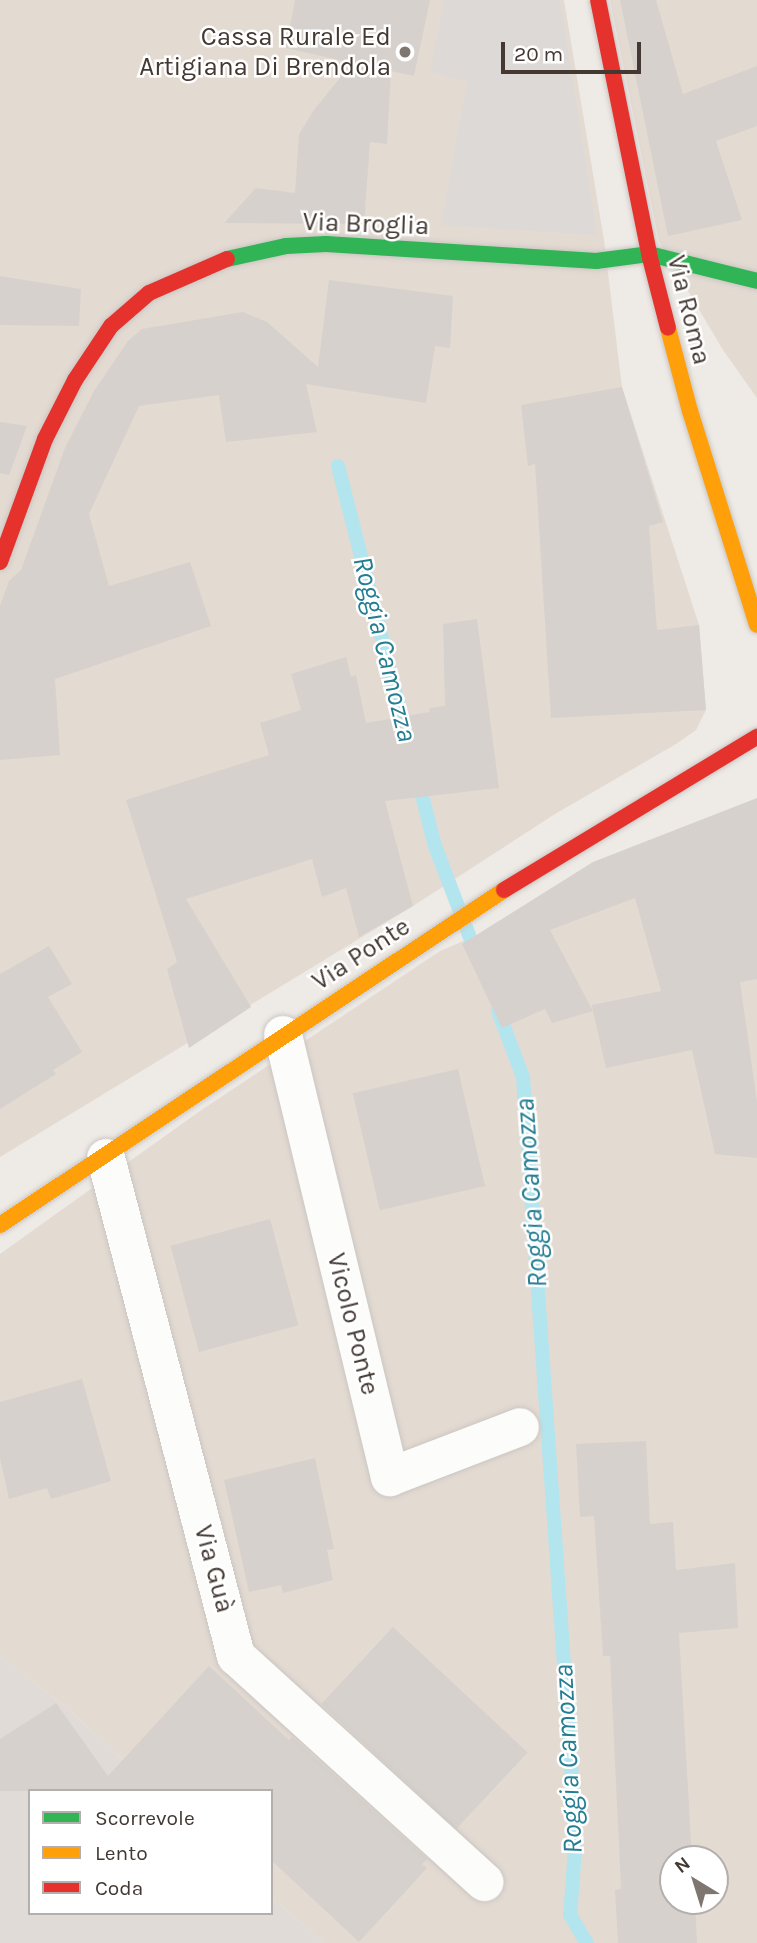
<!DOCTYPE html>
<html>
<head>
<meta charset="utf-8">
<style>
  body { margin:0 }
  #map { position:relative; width:757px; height:1943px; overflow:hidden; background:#eeeae6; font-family:Karla,sans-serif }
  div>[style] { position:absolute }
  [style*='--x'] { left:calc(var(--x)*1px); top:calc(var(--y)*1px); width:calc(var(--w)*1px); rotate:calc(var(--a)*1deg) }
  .residential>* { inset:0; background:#e3dad2 }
  .industrial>* { inset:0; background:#e1dbd7 }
  .parking>* { inset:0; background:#ddd9d6 }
  .stream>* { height:14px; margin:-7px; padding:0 7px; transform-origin:7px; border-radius:7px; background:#b3e5ee }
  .building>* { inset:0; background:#d6d1cd; transform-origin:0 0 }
  .roads { filter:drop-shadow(0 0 2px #cac6c2) drop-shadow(0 0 2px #cac6c2) }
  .street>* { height:38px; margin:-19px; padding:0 19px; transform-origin:19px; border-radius:19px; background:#fcfcfb }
  .fast>* { height:16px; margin:-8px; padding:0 8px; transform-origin:8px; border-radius:8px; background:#30b455 }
  .slow>* { height:16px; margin:-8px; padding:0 8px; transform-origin:8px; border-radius:8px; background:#ff9f0a }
  .jam>* { height:16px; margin:-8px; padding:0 8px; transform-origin:8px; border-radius:8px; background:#e5322d }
  .dots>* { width:19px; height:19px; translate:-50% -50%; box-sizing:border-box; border:4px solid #fff; border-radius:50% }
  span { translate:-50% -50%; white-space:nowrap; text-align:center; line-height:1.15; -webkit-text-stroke:5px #fff; paint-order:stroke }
  .poi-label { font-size:26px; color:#433832 }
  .right { translate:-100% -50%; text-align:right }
  .street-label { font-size:26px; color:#433832 }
  .water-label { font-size:28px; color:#247d92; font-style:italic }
  .legend { position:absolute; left:28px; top:1789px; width:245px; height:126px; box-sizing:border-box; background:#fff; border:2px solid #b4afad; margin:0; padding:9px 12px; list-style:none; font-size:21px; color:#433832 }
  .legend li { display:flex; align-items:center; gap:14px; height:35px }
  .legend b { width:35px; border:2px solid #b4afad }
  .north { position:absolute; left:659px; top:1845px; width:70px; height:70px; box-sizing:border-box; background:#fff; border:2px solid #b4afad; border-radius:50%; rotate:322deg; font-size:19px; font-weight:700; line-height:28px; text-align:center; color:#433832 }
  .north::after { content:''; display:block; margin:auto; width:24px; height:32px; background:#7f7671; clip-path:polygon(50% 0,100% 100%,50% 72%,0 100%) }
  .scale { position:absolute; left:501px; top:42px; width:140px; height:32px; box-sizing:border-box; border:4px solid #433832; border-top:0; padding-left:9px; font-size:21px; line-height:24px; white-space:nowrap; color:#433832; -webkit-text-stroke:5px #fff; paint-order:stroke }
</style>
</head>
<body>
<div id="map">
  <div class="residential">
    <i style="clip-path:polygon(0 0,564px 0,604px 240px,622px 387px,699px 625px,706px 710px,696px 730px,676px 744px,555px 814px,413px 906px,0 1157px)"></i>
    <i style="clip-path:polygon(610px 0,757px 0,757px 398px,723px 350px,659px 242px)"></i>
    <i style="clip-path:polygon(evenodd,757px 816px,757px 1943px,323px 1943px,271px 1896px,271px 1791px,157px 1791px,68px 1709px,0 1656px,0 1254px,200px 1111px,440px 951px,757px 816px,673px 1859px,715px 1859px,715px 1901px,673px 1901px,673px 1859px)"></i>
  </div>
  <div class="industrial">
    <i style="clip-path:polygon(0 1656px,68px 1709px,157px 1791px,30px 1791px,30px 1913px,271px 1913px,271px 1896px,323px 1943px,0 1943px)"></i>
  </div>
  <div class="parking">
    <i style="clip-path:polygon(444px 0,560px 0,597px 235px,441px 225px,467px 82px,430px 71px)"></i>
  </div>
  <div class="stream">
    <i style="--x:338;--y:466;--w:276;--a:75.7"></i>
    <i style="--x:418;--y:780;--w:68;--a:75.6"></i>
    <i style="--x:435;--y:846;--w:118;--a:69.1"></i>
    <i style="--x:498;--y:1011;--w:71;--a:69.3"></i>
    <i style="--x:523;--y:1077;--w:761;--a:86.01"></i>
    <i style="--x:576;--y:1836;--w:79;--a:94.3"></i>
    <i style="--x:570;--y:1915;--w:33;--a:59"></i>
  </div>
  <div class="building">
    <i style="clip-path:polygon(295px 0,430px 0,414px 76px,391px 71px,387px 144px,370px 142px,364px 224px,224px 223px,256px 188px,295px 193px,299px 134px,314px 110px,352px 63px,286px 48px)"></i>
    <i style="clip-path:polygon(620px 0,656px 0,683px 94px,757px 66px,757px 126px,716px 141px,742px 220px,668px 236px)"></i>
    <i style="clip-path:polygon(0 276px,81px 289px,79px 326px,0 325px)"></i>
    <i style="clip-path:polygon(329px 280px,453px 296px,450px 348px,435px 346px,426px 403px,306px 384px,317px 432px,226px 442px,219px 395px,139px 406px,89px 514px,109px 586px,190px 562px,211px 626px,55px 679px,60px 755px,0 760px,0 606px,9px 581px,21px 570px,65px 448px,94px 391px,128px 341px,142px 329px,243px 312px,267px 322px,318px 367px)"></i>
    <i style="clip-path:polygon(622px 387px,663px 522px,649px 526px,657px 630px,699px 625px,706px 710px,551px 718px,535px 464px,528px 466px,521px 405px)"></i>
    <i style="clip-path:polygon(0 422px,27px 426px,9px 475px,0 473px)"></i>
    <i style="clip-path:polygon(477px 619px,499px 788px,385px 801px,413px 906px,359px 937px,346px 888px,322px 897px,312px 859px,186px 899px,251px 1007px,189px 1048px,167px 969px,177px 962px,126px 800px,269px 755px,260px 723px,301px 710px,291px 674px,346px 657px,351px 677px,356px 675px,366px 723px,429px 712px,430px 708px,445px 706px,443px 624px)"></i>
    <i style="clip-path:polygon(evenodd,757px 798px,757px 979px,740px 982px,757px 1102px,757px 1158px,715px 1154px,692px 1050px,606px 1068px,593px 1011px,552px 1023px,545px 1009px,502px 1028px,462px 944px,593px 862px,757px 798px,635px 898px,661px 991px,592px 1005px,593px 1011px,550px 930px,635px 898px)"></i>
    <i style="clip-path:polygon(49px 946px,72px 984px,48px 997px,82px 1052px,53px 1070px,56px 1074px,0 1109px,0 974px)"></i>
    <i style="left:458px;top:1069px;width:120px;height:108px;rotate:77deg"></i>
    <i style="left:270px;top:1219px;width:110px;height:103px;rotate:75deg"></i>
    <i style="clip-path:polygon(82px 1379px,111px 1481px,51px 1499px,47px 1488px,9px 1499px,0 1458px,0 1402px)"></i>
    <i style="clip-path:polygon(646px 1441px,650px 1524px,673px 1522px,676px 1570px,735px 1563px,738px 1628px,679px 1633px,692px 1859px,673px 1859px,673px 1901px,695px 1901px,697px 1943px,618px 1943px,615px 1890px,621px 1889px,610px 1656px,603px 1656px,594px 1516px,580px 1517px,576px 1444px)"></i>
    <i style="clip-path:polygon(315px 1458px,334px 1549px,327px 1550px,333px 1580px,283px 1593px,281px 1585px,249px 1592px,224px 1480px)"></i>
    <i style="left:393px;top:1627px;width:184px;height:105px;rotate:43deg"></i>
    <i style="clip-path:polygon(209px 1666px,289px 1740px,292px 1737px,427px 1859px,422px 1864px,427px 1868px,359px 1942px,271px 1860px,271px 1791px,0 1791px,0 1739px,56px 1703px,108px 1776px)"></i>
  </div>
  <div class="roads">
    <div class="street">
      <i style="--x:283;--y:1035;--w:455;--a:76.4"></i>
      <i style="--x:390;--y:1477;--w:139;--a:-21"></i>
      <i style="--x:106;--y:1158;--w:515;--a:75.37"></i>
      <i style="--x:236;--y:1656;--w:336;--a:42.3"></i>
    </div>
    <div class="fast">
      <i style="--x:227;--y:259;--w:60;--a:-12.4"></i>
      <i style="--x:286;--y:246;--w:40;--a:-2.9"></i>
      <i style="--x:326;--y:244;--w:271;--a:3.6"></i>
      <i style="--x:596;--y:261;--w:53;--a:-7.5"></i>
      <i style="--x:649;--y:254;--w:111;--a:14"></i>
    </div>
    <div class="slow">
      <i style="--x:668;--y:328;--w:86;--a:75.2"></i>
      <i style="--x:690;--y:411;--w:224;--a:72.6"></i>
      <i style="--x:0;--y:1225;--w:605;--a:-33.61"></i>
    </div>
    <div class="jam">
      <i style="--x:598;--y:0;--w:259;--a:78.6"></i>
      <i style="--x:649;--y:254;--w:76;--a:75.6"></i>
      <i style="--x:0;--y:562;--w:131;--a:-69.9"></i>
      <i style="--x:45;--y:439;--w:66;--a:-63"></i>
      <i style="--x:75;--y:380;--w:65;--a:-56.3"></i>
      <i style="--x:111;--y:326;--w:50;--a:-41"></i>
      <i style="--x:149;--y:293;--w:85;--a:-23.6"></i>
      <i style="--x:504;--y:890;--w:296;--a:-31.2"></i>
    </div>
  </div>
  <div class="dots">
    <i style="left:405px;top:52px;background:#7f7671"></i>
  </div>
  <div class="poi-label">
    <span class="right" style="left:391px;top:52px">Cassa Rurale Ed<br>Artigiana Di Brendola</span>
  </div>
  <div class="street-label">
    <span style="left:366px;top:224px;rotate:2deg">Via Broglia</span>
    <span style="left:689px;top:310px;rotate:76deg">Via Roma</span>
    <span style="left:361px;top:954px;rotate:-33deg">Via Ponte</span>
    <span style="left:353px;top:1324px;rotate:76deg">Vicolo Ponte</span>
    <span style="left:214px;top:1569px;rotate:75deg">Via Guà</span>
  </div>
  <div class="water-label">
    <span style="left:385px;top:649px;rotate:76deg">Roggia Camozza</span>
    <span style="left:531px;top:1193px;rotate:-94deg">Roggia Camozza</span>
    <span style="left:568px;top:1759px;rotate:-93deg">Roggia Camozza</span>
  </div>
  <ul class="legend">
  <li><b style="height:9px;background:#30b455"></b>Scorrevole</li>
  <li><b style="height:9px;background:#ff9f0a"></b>Lento</li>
  <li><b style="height:9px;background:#e5322d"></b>Coda</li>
  </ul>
  <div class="north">N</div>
  <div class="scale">20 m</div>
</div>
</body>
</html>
